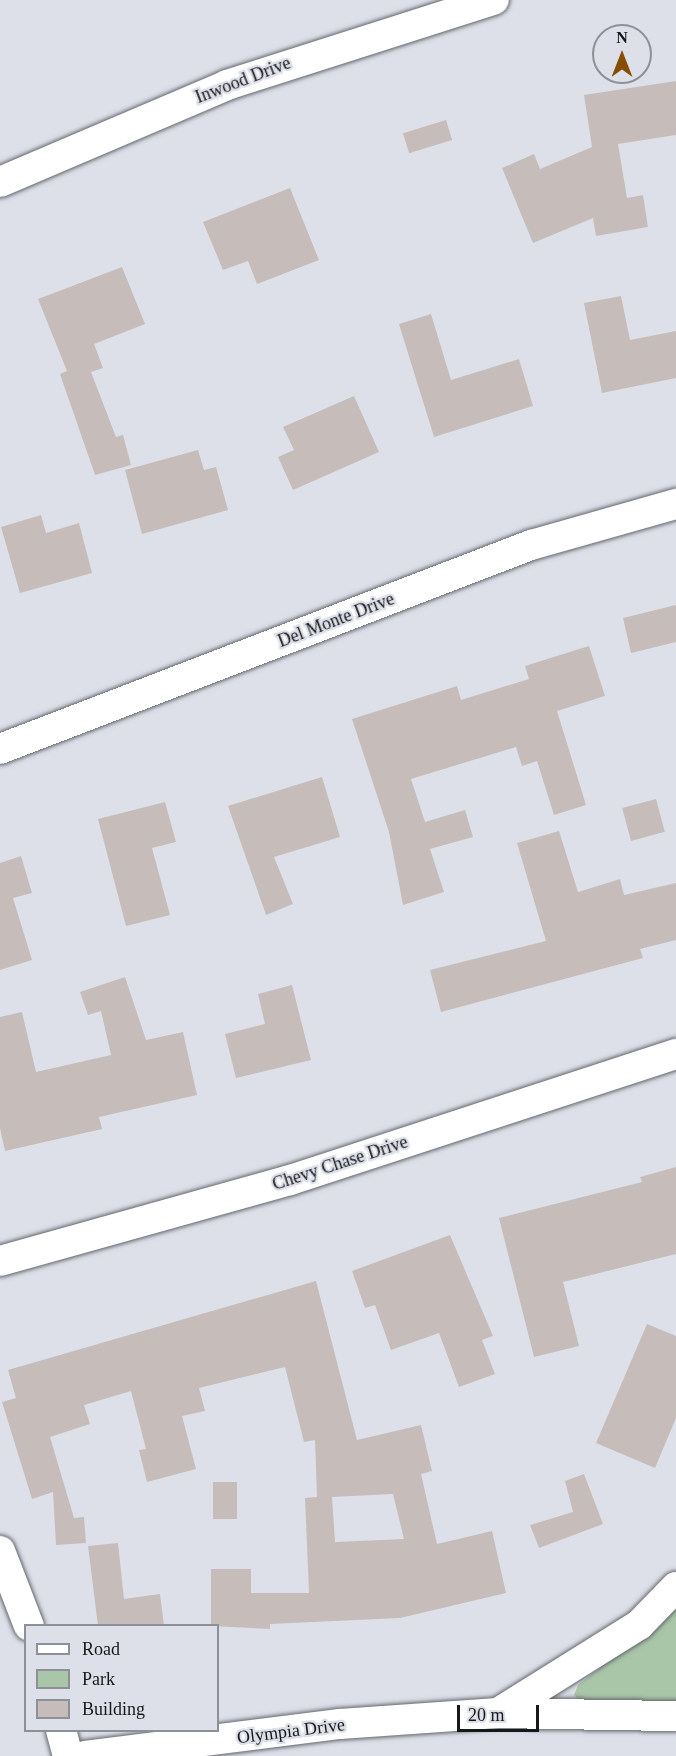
<!DOCTYPE html>
<html>
<head>
<meta charset="utf-8">
<style>
  body { margin:0 }
  #map { position:relative; width:676px; height:1756px; overflow:hidden; background:#dde0e8; font-family:Georgia,serif }
  div>[style] { position:absolute }
  [style*='--x'] { left:calc(var(--x)*1px); top:calc(var(--y)*1px); width:calc(var(--w)*1px); rotate:calc(var(--a)*1deg) }
  .green>* { inset:0; background:#a9c7a8 }
  .building>* { inset:0; background:#c6bdbb; transform-origin:0 0 }
  .roads { filter:drop-shadow(0 0 2px #64676e) drop-shadow(0 0 2px #64676e) }
  .minor>* { height:30px; margin:-15px; padding:0 15px; transform-origin:15px; border-radius:15px; background:#fff }
  span { translate:-50% -50%; white-space:nowrap; text-align:center; line-height:1.15; -webkit-text-stroke:4.5px #dde0e8; paint-order:stroke }
  .street-label { font-size:18px; color:#16181a }
  .legend { position:absolute; left:24px; top:1624px; width:195px; height:108px; box-sizing:border-box; background:#dde0e8; border:2px solid #8d9096; margin:0; padding:8px 10px; list-style:none; font-size:18px; color:#16181a }
  .legend li { display:flex; align-items:center; gap:12px; height:30px }
  .legend b { width:30px; border:2px solid #8d9096 }
  .north { position:absolute; left:592px; top:24px; width:60px; height:60px; box-sizing:border-box; background:#dde0e8; border:2px solid #8d9096; border-radius:50%; rotate:0deg; font-size:16px; font-weight:700; line-height:24px; text-align:center; color:#16181a }
  .north::after { content:''; display:block; margin:auto; width:21px; height:27px; background:#874e02; clip-path:polygon(50% 0,100% 100%,50% 72%,0 100%) }
  .scale { position:absolute; left:457px; top:1705px; width:82px; height:27px; box-sizing:border-box; border:3px solid #16181a; border-top:0; padding-left:8px; font-size:18px; line-height:21px; white-space:nowrap; color:#16181a; -webkit-text-stroke:4px #dde0e8; paint-order:stroke }
</style>
</head>
<body>
<div id="map">
  <div class="green">
    <i style="clip-path:polygon(676px 1609px,676px 1702px,581px 1702px,574px 1695px,578px 1685px)"></i>
  </div>
  <div class="building">
    <i style="clip-path:polygon(676px 81px,676px 135px,618px 144px,627px 198px,643px 195px,648px 227px,596px 236px,593px 218px,533px 243px,502px 168px,534px 154px,540px 169px,592px 147px,584px 95px)"></i>
    <i style="left:446px;top:120px;width:21px;height:45px;rotate:73deg"></i>
    <i style="clip-path:polygon(290px 188px,319px 260px,257px 284px,248px 261px,223px 270px,203px 222px)"></i>
    <i style="clip-path:polygon(122px 267px,145px 324px,94px 344px,103px 368px,91px 372px,116px 437px,123px 435px,131px 465px,95px 475px,60px 374px,67px 371px,38px 299px)"></i>
    <i style="clip-path:polygon(621px 296px,630px 340px,676px 331px,676px 378px,602px 393px,584px 303px)"></i>
    <i style="clip-path:polygon(431px 314px,451px 380px,519px 359px,533px 406px,434px 437px,399px 324px)"></i>
    <i style="clip-path:polygon(354px 396px,379px 452px,293px 490px,278px 457px,294px 450px,283px 427px)"></i>
    <i style="clip-path:polygon(198px 450px,204px 470px,216px 467px,228px 510px,142px 534px,125px 470px)"></i>
    <i style="clip-path:polygon(41px 515px,46px 533px,79px 523px,92px 573px,20px 593px,1px 527px)"></i>
    <i style="clip-path:polygon(676px 605px,676px 642px,631px 653px,623px 618px)"></i>
    <i style="clip-path:polygon(589px 646px,605px 696px,557px 711px,586px 805px,554px 815px,537px 761px,522px 766px,516px 747px,411px 779px,425px 822px,465px 810px,473px 837px,430px 849px,444px 892px,403px 905px,389px 832px,352px 719px,457px 686px,461px 700px,529px 679px,525px 666px)"></i>
    <i style="clip-path:polygon(322px 777px,340px 837px,274px 857px,293px 904px,266px 915px,228px 806px)"></i>
    <i style="left:656px;top:799px;width:34px;height:35px;rotate:75deg"></i>
    <i style="clip-path:polygon(165px 802px,176px 842px,152px 848px,170px 915px,126px 926px,98px 819px)"></i>
    <i style="clip-path:polygon(559px 831px,578px 892px,620px 879px,624px 895px,676px 883px,676px 940px,640px 949px,643px 958px,441px 1012px,430px 970px,546px 941px,517px 843px)"></i>
    <i style="clip-path:polygon(21px 856px,32px 893px,13px 898px,32px 960px,0 970px,0 863px)"></i>
    <i style="clip-path:polygon(125px 977px,146px 1040px,183px 1032px,197px 1095px,99px 1117px,102px 1129px,5px 1151px,0 1128px,0 1017px,22px 1012px,36px 1072px,111px 1055px,101px 1011px,88px 1015px,80px 992px)"></i>
    <i style="clip-path:polygon(292px 985px,311px 1060px,236px 1078px,225px 1034px,265px 1024px,258px 994px)"></i>
    <i style="clip-path:polygon(676px 1167px,676px 1254px,563px 1282px,579px 1346px,534px 1357px,499px 1218px,642px 1182px,640px 1177px)"></i>
    <i style="clip-path:polygon(450px 1235px,493px 1336px,482px 1340px,495px 1374px,459px 1387px,439px 1333px,391px 1350px,375px 1305px,365px 1308px,352px 1271px)"></i>
    <i style="clip-path:polygon(evenodd,316px 1281px,357px 1440px,421px 1425px,432px 1471px,421px 1474px,437px 1544px,492px 1531px,506px 1593px,400px 1618px,270px 1624px,270px 1629px,211px 1626px,211px 1569px,251px 1569px,251px 1593px,309px 1593px,305px 1498px,317px 1497px,315px 1440px,304px 1442px,285px 1367px,199px 1388px,205px 1411px,182px 1416px,196px 1469px,147px 1482px,139px 1450px,146px 1449px,131px 1391px,84px 1405px,90px 1424px,50px 1437px,74px 1518px,84px 1517px,86px 1543px,56px 1545px,53px 1492px,32px 1499px,2px 1402px,16px 1398px,8px 1370px,316px 1281px,393px 1494px,404px 1539px,335px 1542px,332px 1497px,393px 1494px)"></i>
    <i style="clip-path:polygon(647px 1324px,676px 1336px,676px 1418px,655px 1468px,596px 1443px)"></i>
    <i style="clip-path:polygon(584px 1474px,603px 1524px,539px 1548px,530px 1525px,573px 1512px,565px 1481px)"></i>
    <i style="left:213px;top:1482px;width:24px;height:37px"></i>
    <i style="clip-path:polygon(118px 1543px,124px 1599px,160px 1594px,164px 1626px,98px 1626px,88px 1546px)"></i>
  </div>
  <div class="roads">
    <div class="minor">
      <i style="--x:0;--y:182;--w:247;--a:-23.1"></i>
      <i style="--x:227;--y:85;--w:280;--a:-17.7"></i>
      <i style="--x:0;--y:749;--w:569;--a:-21.02"></i>
      <i style="--x:531;--y:545;--w:151;--a:-15.8"></i>
      <i style="--x:0;--y:1261;--w:301;--a:-15.6"></i>
      <i style="--x:290;--y:1180;--w:406;--a:-18.1"></i>
      <i style="--x:0;--y:1551;--w:80;--a:68.9"></i>
      <i style="--x:498;--y:1713;--w:178;--a:1"></i>
      <i style="--x:61;--y:1730;--w:27;--a:75"></i>
      <i style="--x:85;--y:1756;--w:257;--a:-7.2"></i>
      <i style="--x:340;--y:1724;--w:158;--a:-4"></i>
      <i style="--x:498;--y:1713;--w:166;--a:-32"></i>
      <i style="--x:639;--y:1625;--w:53;--a:-45.8"></i>
    </div>
  </div>
  <div class="street-label">
    <span style="left:243px;top:80px;rotate:-21deg">Inwood Drive</span>
    <span style="left:336px;top:620px;rotate:-21deg">Del Monte Drive</span>
    <span style="left:340px;top:1163px;rotate:-18deg">Chevy Chase Drive</span>
    <span style="left:291px;top:1731px;rotate:-7deg">Olympia Drive</span>
  </div>
  <ul class="legend">
  <li><b style="height:8px;background:#fff"></b>Road</li>
  <li><b style="height:16px;background:#a9c7a8"></b>Park</li>
  <li><b style="height:16px;background:#c6bdbb"></b>Building</li>
  </ul>
  <div class="north">N</div>
  <div class="scale">20 m</div>
</div>
</body>
</html>
